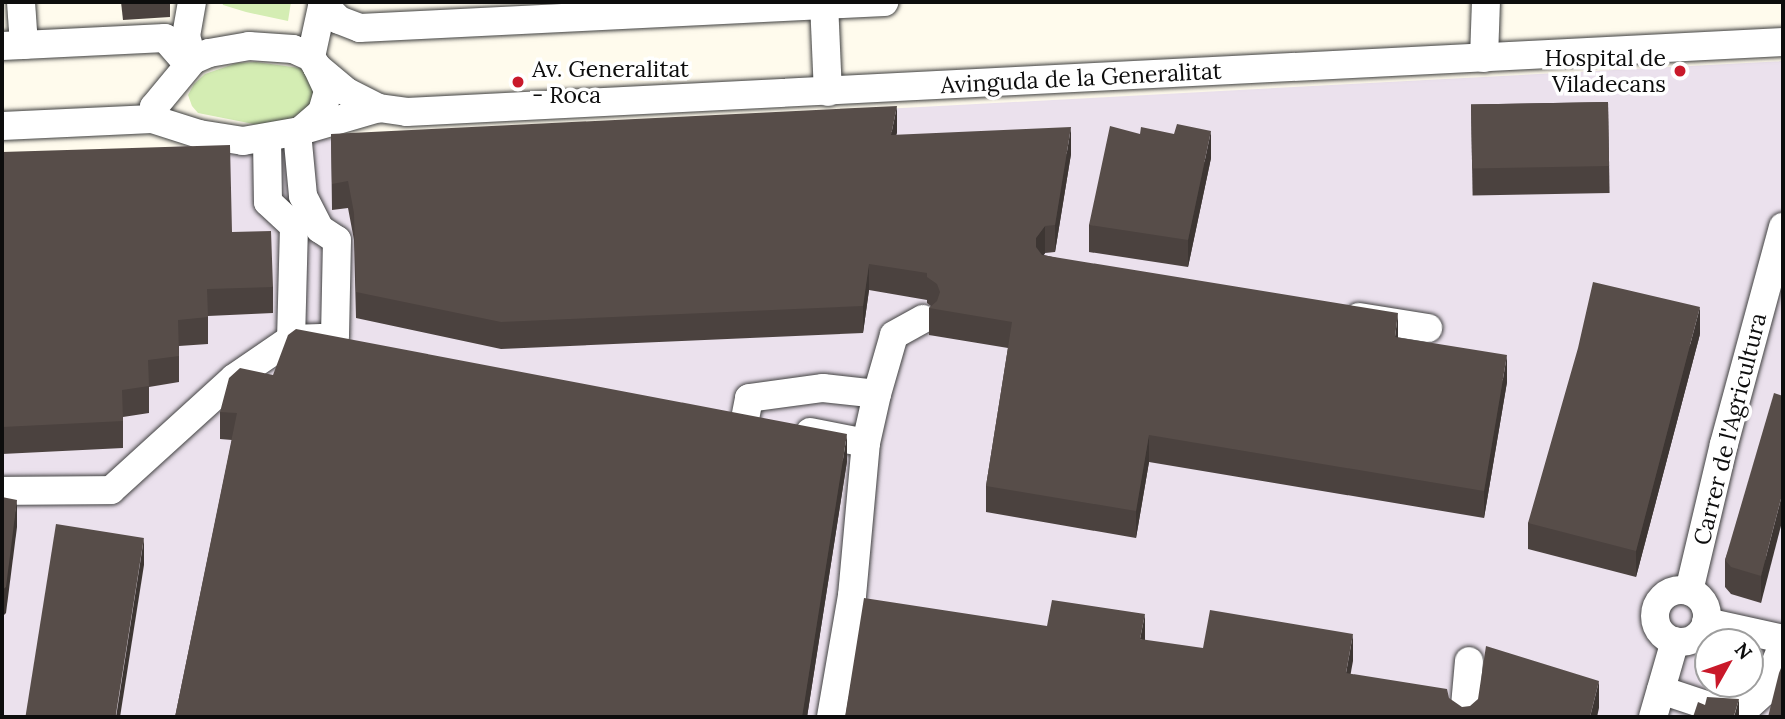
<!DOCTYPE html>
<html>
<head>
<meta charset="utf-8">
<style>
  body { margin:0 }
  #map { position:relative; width:1785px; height:719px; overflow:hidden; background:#fffbed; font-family:Lora,serif }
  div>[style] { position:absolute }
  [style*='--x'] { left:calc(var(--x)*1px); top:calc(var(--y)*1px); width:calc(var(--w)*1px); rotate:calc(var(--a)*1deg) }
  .industrial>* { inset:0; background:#ebe1ed }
  .green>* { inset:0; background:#d4edb3 }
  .roads { filter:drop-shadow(0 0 2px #404040) drop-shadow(0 0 2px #404040) }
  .minor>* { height:28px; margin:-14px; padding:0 14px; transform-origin:14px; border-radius:14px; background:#fff }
  .minor>.ring { margin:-14px; padding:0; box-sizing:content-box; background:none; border:28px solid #fff; border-radius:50% }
  .wall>* { inset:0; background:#4b423f; transform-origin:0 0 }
  .shaded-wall>* { inset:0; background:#3d3633 }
  .building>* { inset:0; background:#574d49; transform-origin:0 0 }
  .dots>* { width:19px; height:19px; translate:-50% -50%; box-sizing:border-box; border:4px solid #fff; border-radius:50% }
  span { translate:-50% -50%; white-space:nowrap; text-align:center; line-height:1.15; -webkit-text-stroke:7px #fff; paint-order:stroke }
  .poi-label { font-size:23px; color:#0d0d0d }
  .right { translate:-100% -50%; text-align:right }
  .left { translate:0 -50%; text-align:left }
  .street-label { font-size:23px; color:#0d0d0d }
  .frame { position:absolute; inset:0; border:4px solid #0d0d0d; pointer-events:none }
  .north { position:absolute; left:1694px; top:628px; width:70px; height:70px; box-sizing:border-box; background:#fff; border:2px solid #9e9e9e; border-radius:50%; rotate:50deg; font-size:19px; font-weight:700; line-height:28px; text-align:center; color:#0d0d0d }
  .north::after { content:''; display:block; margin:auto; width:24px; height:32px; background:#c9192a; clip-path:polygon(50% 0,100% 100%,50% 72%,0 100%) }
</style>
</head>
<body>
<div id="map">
  <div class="industrial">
    <i style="clip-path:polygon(evenodd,1783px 61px,1783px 717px,2px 717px,2px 156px,1783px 61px,1708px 642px,1750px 642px,1750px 684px,1708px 684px,1708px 642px)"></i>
  </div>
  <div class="green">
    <i style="clip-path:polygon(222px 2px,291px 2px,288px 21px,246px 12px,223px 5px)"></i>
    <i style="clip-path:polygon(256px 62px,300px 68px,313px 79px,317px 89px,313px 104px,288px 121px,258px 125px,198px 113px,192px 106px,188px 95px,194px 84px,205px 74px,237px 63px)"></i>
  </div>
  <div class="roads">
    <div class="minor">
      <i style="--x:21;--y:2;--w:43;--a:86"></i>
      <i style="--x:192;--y:2;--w:35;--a:100"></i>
      <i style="--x:186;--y:36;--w:25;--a:74"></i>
      <i style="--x:824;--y:2;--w:90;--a:87.5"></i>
      <i style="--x:322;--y:3;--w:24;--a:45"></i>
      <i style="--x:339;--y:20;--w:22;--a:21"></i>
      <i style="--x:360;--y:28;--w:525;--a:-2.84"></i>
      <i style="--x:2;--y:46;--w:163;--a:-2.8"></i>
      <i style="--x:165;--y:38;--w:35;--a:49"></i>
      <i style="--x:311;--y:57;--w:56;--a:-77.7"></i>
      <i style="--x:1484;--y:58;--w:56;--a:-88"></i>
      <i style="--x:317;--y:67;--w:39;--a:40"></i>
      <i style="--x:347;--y:92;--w:36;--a:27"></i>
      <i style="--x:379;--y:108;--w:28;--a:8"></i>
      <i style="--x:407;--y:112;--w:1378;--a:-2.91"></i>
      <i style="--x:152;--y:119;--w:12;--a:-81"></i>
      <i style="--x:154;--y:107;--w:61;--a:-50.3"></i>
      <i style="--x:193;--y:60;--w:17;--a:-24"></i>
      <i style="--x:209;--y:53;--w:41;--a:-9.9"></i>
      <i style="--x:249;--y:46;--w:44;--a:3.9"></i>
      <i style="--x:293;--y:49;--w:20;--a:24"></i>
      <i style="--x:311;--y:57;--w:12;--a:59"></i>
      <i style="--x:317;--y:67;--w:26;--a:65"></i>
      <i style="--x:328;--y:91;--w:22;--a:106"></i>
      <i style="--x:322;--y:112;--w:29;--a:139"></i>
      <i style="--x:2;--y:126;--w:150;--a:-2.7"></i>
      <i style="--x:152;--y:119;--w:49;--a:17.7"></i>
      <i style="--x:199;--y:134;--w:45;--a:9"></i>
      <i style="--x:243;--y:141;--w:58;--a:-10"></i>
      <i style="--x:300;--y:131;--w:82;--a:-16.2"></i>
      <i style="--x:297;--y:132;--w:64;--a:84.6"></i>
      <i style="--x:303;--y:196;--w:37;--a:63"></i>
      <i style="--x:320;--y:229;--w:20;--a:33"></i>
      <i style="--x:337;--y:240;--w:97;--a:91.2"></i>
      <i style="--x:267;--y:139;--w:63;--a:89.1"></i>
      <i style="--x:268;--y:202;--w:35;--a:43"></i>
      <i style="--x:294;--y:226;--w:113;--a:91.5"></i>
      <i style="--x:1359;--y:317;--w:70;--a:9.1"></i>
      <i style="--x:745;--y:419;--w:21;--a:-79"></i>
      <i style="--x:749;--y:398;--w:75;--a:-7.7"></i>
      <i style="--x:823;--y:388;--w:54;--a:6.3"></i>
      <i style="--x:810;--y:432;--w:57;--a:11.1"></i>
      <i style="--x:2;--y:491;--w:109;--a:-0.5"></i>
      <i style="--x:111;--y:490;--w:166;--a:-42.3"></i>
      <i style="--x:234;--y:378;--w:69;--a:-34.4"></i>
      <i style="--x:291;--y:339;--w:30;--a:-2"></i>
      <i class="ring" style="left:1655px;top:590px;width:24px;height:24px"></i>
      <i style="--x:1689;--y:591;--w:151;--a:-76.6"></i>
      <i style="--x:1724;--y:444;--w:225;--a:-74.8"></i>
      <i style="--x:1706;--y:622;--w:79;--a:12.4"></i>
      <i style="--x:1661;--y:690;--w:60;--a:18.4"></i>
      <i style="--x:1718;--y:709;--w:28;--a:-2"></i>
      <i style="--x:1746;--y:708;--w:24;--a:-42"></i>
      <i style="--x:1764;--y:692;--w:52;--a:-68.4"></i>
      <i style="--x:831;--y:717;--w:123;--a:-80.2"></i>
      <i style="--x:852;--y:596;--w:154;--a:-84.8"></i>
      <i style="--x:866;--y:443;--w:50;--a:-77.3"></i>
      <i style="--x:877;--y:394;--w:61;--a:-73.9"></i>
      <i style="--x:894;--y:335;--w:33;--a:-29"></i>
      <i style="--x:1464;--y:717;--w:56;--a:-84.9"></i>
      <i style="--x:1653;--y:717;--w:79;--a:-73.9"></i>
    </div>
  </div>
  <div class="wall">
    <i style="clip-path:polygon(121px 2px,170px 2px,170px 17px,123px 20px)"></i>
    <i style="left:1608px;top:102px;width:91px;height:137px;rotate:89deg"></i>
    <i style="clip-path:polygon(897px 132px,896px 135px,1071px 154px,1055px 252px,1045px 253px,1044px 255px,1398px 338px,1507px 382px,1484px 518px,1149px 462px,1136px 538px,986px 512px,986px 486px,1008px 348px,929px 335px,929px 308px,931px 306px,927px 303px,927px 300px,869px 290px,863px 333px,501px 349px,356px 318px,354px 240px,348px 208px,332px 210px,331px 134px)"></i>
    <i style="clip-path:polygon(2px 152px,232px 232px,273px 287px,273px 313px,208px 316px,208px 344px,179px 346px,179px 382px,149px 387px,149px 413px,123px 417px,123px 448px,2px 454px)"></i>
    <i style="clip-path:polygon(1211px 158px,1188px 267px,1089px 252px,1089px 225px)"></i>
    <i style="clip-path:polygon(1700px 334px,1636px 577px,1528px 549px,1528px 523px)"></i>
    <i style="clip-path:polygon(273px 375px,847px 461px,807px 717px,175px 717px,232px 440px,220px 439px,220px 412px)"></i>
    <i style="clip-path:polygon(1783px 396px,1761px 603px,1731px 594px,1725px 587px,1725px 560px)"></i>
    <i style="clip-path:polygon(1716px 684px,1748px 684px,1739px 692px,1716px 691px)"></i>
  </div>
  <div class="shaded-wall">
    <i style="clip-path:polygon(897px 106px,897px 132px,891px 162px,891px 135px)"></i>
    <i style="clip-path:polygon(1071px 127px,1071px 154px,1055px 252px,1055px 225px)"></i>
    <i style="clip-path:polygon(1211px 131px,1211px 158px,1188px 267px,1188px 240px)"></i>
    <i style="clip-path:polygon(1045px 226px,1045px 253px,1036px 265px,1036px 238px)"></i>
    <i style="clip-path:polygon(869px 264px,869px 290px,863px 333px,863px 306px)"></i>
    <i style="clip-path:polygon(1700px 307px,1700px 334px,1636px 577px,1636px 551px)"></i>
    <i style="clip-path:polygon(1398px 313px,1398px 340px,1395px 337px)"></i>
    <i style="clip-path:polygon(1507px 355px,1507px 382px,1484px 518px,1484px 491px)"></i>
    <i style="clip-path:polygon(847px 434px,847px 461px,807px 717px,802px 717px)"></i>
    <i style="clip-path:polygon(1149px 435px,1149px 462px,1136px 538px,1136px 511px)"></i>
    <i style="clip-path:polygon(1783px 491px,1783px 518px,1761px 603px,1761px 576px)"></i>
    <i style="clip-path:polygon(17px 500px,17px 527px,6px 613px,2px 617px,2px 590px)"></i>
    <i style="clip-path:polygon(144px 538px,144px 565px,120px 717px,116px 717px)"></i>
    <i style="clip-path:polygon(1145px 614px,1145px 641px,1140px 639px)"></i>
    <i style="clip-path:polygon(1353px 634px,1353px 661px,1346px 699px,1346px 673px)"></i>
    <i style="clip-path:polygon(1754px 662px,1754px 669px,1750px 682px,1750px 675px)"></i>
    <i style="clip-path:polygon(1599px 681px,1599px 708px,1597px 717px,1590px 717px)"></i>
    <i style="clip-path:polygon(1740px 684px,1748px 684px,1739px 692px)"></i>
    <i style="clip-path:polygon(1739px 699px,1739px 717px,1734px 717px)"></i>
  </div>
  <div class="building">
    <i style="left:1608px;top:102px;width:64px;height:137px;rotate:89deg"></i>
    <i style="clip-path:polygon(897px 106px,891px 135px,1071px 127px,1055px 225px,1045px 226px,1036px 238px,1036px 247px,1042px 255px,1398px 313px,1395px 337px,1507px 355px,1484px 491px,1149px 435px,1136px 511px,986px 486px,1012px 322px,929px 308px,937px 301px,940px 292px,937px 284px,927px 277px,927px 273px,869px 264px,863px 306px,501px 322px,356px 292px,354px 213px,348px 181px,332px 184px,331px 134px)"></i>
    <i style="clip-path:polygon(1177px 124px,1211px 131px,1188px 240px,1089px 225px,1110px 126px,1140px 134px,1141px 127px,1174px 134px)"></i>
    <i style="clip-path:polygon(230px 145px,232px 232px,271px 231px,273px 287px,207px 289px,208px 317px,178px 320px,179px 356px,148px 360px,149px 386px,122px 390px,123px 421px,2px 427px,2px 152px)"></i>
    <i style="clip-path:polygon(1593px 282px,1700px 307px,1636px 551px,1528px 523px,1578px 348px)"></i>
    <i style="clip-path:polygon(296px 329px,847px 434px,802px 717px,175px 717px,237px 413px,220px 412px,229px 378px,240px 368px,273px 375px,288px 335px)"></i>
    <i style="clip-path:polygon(1774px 393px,1783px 396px,1783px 491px,1761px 576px,1731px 567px,1725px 560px)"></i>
    <i style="clip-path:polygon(2px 497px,17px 500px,6px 587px,2px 590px)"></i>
    <i style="left:56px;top:524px;width:89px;height:195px;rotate:9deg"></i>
    <i style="clip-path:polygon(864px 598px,1047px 626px,1052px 600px,1145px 614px,1140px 639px,1203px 648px,1210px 610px,1353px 634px,1346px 673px,1447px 689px,1449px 698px,1462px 707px,1470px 706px,1478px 699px,1486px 646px,1599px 681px,1590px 717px,845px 717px)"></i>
    <i style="clip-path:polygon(1750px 661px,1754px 662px,1750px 675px)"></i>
    <i style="clip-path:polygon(1783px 663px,1783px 717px,1768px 717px,1779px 673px)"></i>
    <i style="clip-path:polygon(1707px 697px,1739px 699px,1734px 716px,1737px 717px,1693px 717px,1698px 702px,1705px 705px)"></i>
  </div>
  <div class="dots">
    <i style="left:1680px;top:71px;background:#c9192a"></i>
    <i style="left:518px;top:82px;background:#c9192a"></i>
  </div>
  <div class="poi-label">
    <span class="right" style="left:1666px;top:71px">Hospital de<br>Viladecans</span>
    <span class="left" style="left:532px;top:82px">Av. Generalitat<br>- Roca</span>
  </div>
  <div class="street-label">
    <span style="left:1081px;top:78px;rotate:-3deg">Avinguda de la Generalitat</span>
    <span style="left:1730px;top:429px;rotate:-76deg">Carrer de l'Agricultura</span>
  </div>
  <div class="frame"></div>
  <div class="north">N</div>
</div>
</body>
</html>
